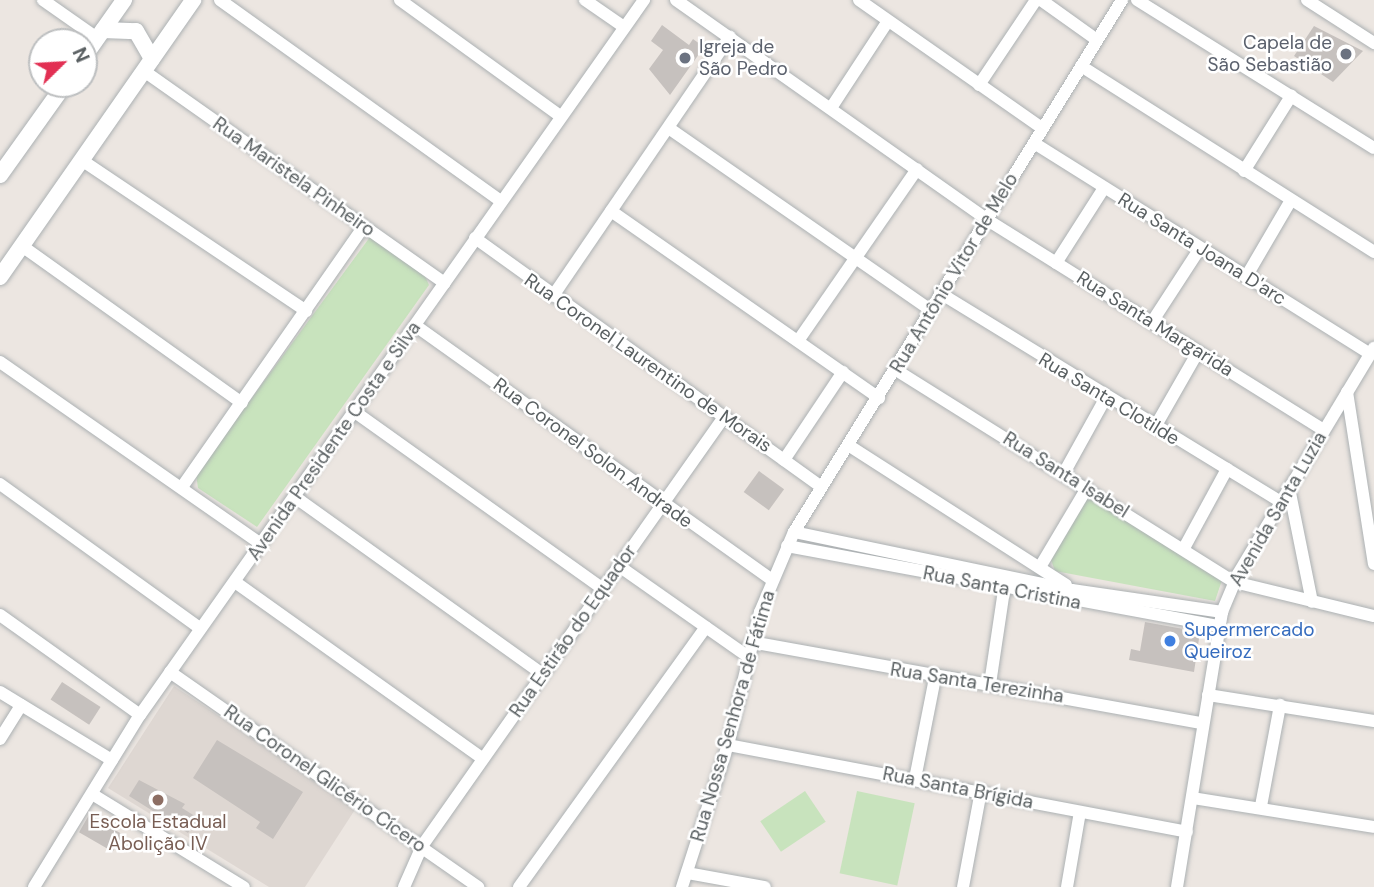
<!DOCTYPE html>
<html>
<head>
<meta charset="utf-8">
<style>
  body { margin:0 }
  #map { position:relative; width:1374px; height:887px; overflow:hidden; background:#ece6e1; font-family:"DM Sans",sans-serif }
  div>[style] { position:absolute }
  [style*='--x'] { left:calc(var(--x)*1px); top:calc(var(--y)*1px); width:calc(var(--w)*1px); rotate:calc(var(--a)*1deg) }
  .education>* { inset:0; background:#ded7d2 }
  .green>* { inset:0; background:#c8e3bd; transform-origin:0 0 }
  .building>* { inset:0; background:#c6c1be; transform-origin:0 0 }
  .roads { filter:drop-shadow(0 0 2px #acb1b3) drop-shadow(0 0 2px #acb1b3) }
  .minor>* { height:12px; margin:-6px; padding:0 6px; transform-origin:6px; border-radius:6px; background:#fff }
  .tertiary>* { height:16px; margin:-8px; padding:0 8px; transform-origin:8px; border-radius:8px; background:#fff }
  .dots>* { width:19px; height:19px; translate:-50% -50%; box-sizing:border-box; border:4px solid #fff; border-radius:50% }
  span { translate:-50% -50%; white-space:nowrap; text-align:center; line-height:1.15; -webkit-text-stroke:5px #fff; paint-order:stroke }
  .worship-label { font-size:19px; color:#5b616d }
  .right { translate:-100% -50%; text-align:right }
  .left { translate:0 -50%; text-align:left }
  .street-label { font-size:19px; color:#595f61 }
  .shop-label { font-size:19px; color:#366cbe }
  .education-label { font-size:19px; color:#785e54 }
  .north { position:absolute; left:28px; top:28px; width:70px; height:70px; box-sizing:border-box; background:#fff; border:2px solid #bdbfc0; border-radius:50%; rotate:66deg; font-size:19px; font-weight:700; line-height:28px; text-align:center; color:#595f61 }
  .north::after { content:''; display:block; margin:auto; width:24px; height:32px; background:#e23053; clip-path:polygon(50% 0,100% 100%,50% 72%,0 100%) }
</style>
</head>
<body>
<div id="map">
  <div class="education">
    <i style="clip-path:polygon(174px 686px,356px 808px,305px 887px,269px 887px,108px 788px)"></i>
  </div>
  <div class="green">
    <i style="clip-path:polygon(370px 237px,424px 274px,429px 285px,257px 527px,198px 488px,196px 474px)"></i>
    <i style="clip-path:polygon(1088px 495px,1222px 580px,1215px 601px,1055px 571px,1051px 560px)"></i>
    <i style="left:805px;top:791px;width:37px;height:54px;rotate:56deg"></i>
    <i style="left:857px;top:791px;width:59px;height:84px;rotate:12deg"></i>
  </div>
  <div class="building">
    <i style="clip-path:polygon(662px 25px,689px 45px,693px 39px,704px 47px,670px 95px,649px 69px,663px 50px,651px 41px)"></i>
    <i style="clip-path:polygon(1314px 26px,1363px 51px,1333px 82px,1294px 56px)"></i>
    <i style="left:759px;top:471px;width:31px;height:26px;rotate:36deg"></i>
    <i style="clip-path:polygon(1145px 622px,1200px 632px,1194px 672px,1129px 660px,1131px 649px,1140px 651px)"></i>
    <i style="left:62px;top:682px;width:46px;height:21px;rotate:33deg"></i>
    <i style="clip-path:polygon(217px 740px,303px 792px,273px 839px,256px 828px,260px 822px,193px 778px)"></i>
    <i style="clip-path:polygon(139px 780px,185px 804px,182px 808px,198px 818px,188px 833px,129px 796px)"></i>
    <i style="left:89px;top:815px;width:39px;height:20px;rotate:30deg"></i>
  </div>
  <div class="roads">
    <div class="minor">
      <i style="--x:43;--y:0;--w:66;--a:35.1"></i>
      <i style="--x:220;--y:0;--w:345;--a:35.6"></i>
      <i style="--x:400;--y:0;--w:198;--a:35.9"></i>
      <i style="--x:585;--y:0;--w:47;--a:34.7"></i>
      <i style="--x:676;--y:0;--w:380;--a:35.2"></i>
      <i style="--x:986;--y:219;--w:398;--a:32"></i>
      <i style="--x:859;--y:0;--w:223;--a:35"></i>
      <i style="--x:1041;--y:0;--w:69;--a:35.5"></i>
      <i style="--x:1137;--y:0;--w:279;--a:32"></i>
      <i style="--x:1307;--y:0;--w:80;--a:32.7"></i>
      <i style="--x:1081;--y:66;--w:347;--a:32.4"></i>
      <i style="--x:144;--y:71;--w:368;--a:35.2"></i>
      <i style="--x:979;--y:85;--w:102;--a:-56.2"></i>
      <i style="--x:831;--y:108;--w:104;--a:-56.8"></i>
      <i style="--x:670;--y:129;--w:317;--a:34.8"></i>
      <i style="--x:1034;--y:143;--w:397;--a:32.1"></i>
      <i style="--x:83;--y:161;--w:269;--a:33.9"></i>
      <i style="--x:1244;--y:171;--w:89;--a:-57.9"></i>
      <i style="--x:611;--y:211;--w:327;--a:34.9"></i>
      <i style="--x:475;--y:238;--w:426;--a:35.7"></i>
      <i style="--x:22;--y:246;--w:270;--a:35.5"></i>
      <i style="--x:1056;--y:263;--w:89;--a:-57.4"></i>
      <i style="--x:1246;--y:277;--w:89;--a:-59.7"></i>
      <i style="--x:940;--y:293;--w:400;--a:31.5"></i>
      <i style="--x:553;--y:296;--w:314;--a:-55.7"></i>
      <i style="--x:1152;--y:322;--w:88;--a:-57"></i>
      <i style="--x:416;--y:326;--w:436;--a:35.5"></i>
      <i style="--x:798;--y:341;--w:209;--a:-55.3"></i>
      <i style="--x:0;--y:362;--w:318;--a:34.9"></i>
      <i style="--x:896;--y:370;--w:399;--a:32.1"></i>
      <i style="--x:1234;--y:582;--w:144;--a:13.7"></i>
      <i style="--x:1347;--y:392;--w:174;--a:81.1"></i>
      <i style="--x:355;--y:412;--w:305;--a:35.5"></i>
      <i style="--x:1155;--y:427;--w:86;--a:-60.2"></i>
      <i style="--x:848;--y:445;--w:259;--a:32.7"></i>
      <i style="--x:784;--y:460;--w:106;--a:-56.2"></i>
      <i style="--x:1064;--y:473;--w:85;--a:-61"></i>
      <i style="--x:0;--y:484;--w:246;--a:35.8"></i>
      <i style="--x:182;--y:487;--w:318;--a:-55.1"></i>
      <i style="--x:1289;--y:488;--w:116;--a:78.6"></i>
      <i style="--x:295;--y:497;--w:304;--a:35.6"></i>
      <i style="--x:794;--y:532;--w:284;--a:11.8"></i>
      <i style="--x:1072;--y:590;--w:152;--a:8.3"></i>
      <i style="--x:787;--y:546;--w:438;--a:10.5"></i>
      <i style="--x:1184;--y:548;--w:90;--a:-61.4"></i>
      <i style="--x:619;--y:566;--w:156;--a:35.1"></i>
      <i style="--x:1040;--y:567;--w:92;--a:-59.3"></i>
      <i style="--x:235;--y:582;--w:303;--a:35.5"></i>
      <i style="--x:0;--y:615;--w:172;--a:35.5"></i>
      <i style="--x:751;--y:642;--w:459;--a:10.2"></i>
      <i style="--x:170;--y:672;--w:376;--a:34.9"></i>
      <i style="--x:990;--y:684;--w:101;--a:-81.5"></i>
      <i style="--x:0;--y:692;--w:131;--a:31.3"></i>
      <i style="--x:1208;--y:695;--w:168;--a:8.9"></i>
      <i style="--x:0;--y:739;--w:40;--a:-58"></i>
      <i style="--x:728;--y:745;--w:467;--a:10.7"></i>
      <i style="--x:915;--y:779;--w:103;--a:-78.8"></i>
      <i style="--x:92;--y:794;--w:178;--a:31.5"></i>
      <i style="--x:1193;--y:798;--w:183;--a:9.1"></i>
      <i style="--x:1261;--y:806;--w:103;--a:-79.3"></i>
      <i style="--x:687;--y:873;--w:79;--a:10.2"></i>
      <i style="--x:34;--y:887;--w:202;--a:-58.4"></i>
      <i style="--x:140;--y:715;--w:875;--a:-54.82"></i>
      <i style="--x:404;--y:887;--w:45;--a:-66.3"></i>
      <i style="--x:422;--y:846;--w:525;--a:-54.86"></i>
      <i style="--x:519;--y:887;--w:320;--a:-54.3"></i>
      <i style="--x:682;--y:887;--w:149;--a:-72.1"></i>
      <i style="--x:728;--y:745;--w:137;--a:-76.5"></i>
      <i style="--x:760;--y:612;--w:87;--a:-67"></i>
      <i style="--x:794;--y:532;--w:625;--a:-58.34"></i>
      <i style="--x:963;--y:887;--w:98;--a:-79.4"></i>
      <i style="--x:1067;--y:887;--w:76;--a:-80.2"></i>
      <i style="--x:1177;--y:887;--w:279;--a:-80.7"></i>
      <i style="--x:1222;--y:612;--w:41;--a:-67.2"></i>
      <i style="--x:1238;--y:574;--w:264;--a:-59"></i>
    </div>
    <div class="tertiary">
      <i style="--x:103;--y:30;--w:33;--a:2"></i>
      <i style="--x:136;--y:31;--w:32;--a:60"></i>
      <i style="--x:84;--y:57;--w:70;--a:-54.9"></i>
      <i style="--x:0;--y:175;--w:112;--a:-54.5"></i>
      <i style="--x:0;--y:277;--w:338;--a:-55.1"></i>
    </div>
  </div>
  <div class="dots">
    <i style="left:1346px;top:54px;background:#6b7280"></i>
    <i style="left:685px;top:58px;background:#6b7280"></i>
    <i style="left:1170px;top:641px;background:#3f7fe0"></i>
    <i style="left:158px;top:800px;background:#8d6e63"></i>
  </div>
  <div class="worship-label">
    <span class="right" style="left:1332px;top:54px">Capela de<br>São Sebastião</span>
    <span class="left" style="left:699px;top:58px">Igreja de<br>São Pedro</span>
  </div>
  <div class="street-label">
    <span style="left:294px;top:177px;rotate:35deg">Rua Maristela Pinheiro</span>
    <span style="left:1202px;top:249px;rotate:32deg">Rua Santa Joana D'arc</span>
    <span style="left:954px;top:273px;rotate:-59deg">Rua Antônio Vitor de Melo</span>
    <span style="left:1155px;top:324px;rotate:32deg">Rua Santa Margarida</span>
    <span style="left:648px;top:363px;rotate:35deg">Rua Coronel Laurentino de Morais</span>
    <span style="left:1109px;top:399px;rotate:31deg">Rua Santa Clotilde</span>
    <span style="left:334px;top:441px;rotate:-55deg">Avenida Presidente Costa e Silva</span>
    <span style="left:593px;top:453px;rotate:36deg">Rua Coronel Solon Andrade</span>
    <span style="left:1066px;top:475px;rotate:32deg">Rua Santa Isabel</span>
    <span style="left:1278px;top:509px;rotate:-60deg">Avenida Santa Luzia</span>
    <span style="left:1002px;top:588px;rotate:11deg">Rua Santa Cristina</span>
    <span style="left:573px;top:631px;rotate:-55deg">Rua Estirão do Equador</span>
    <span style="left:977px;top:683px;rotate:9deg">Rua Santa Terezinha</span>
    <span style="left:733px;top:716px;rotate:-74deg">Rua Nossa Senhora de Fátima</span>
    <span style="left:325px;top:779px;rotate:35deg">Rua Coronel Glicério Cícero</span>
    <span style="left:958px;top:788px;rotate:11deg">Rua Santa Brígida</span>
  </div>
  <div class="shop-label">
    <span class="left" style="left:1184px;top:641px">Supermercado<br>Queiroz</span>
  </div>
  <div class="education-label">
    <span style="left:158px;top:833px">Escola Estadual<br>Abolição IV</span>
  </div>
  <div class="north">N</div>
</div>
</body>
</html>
